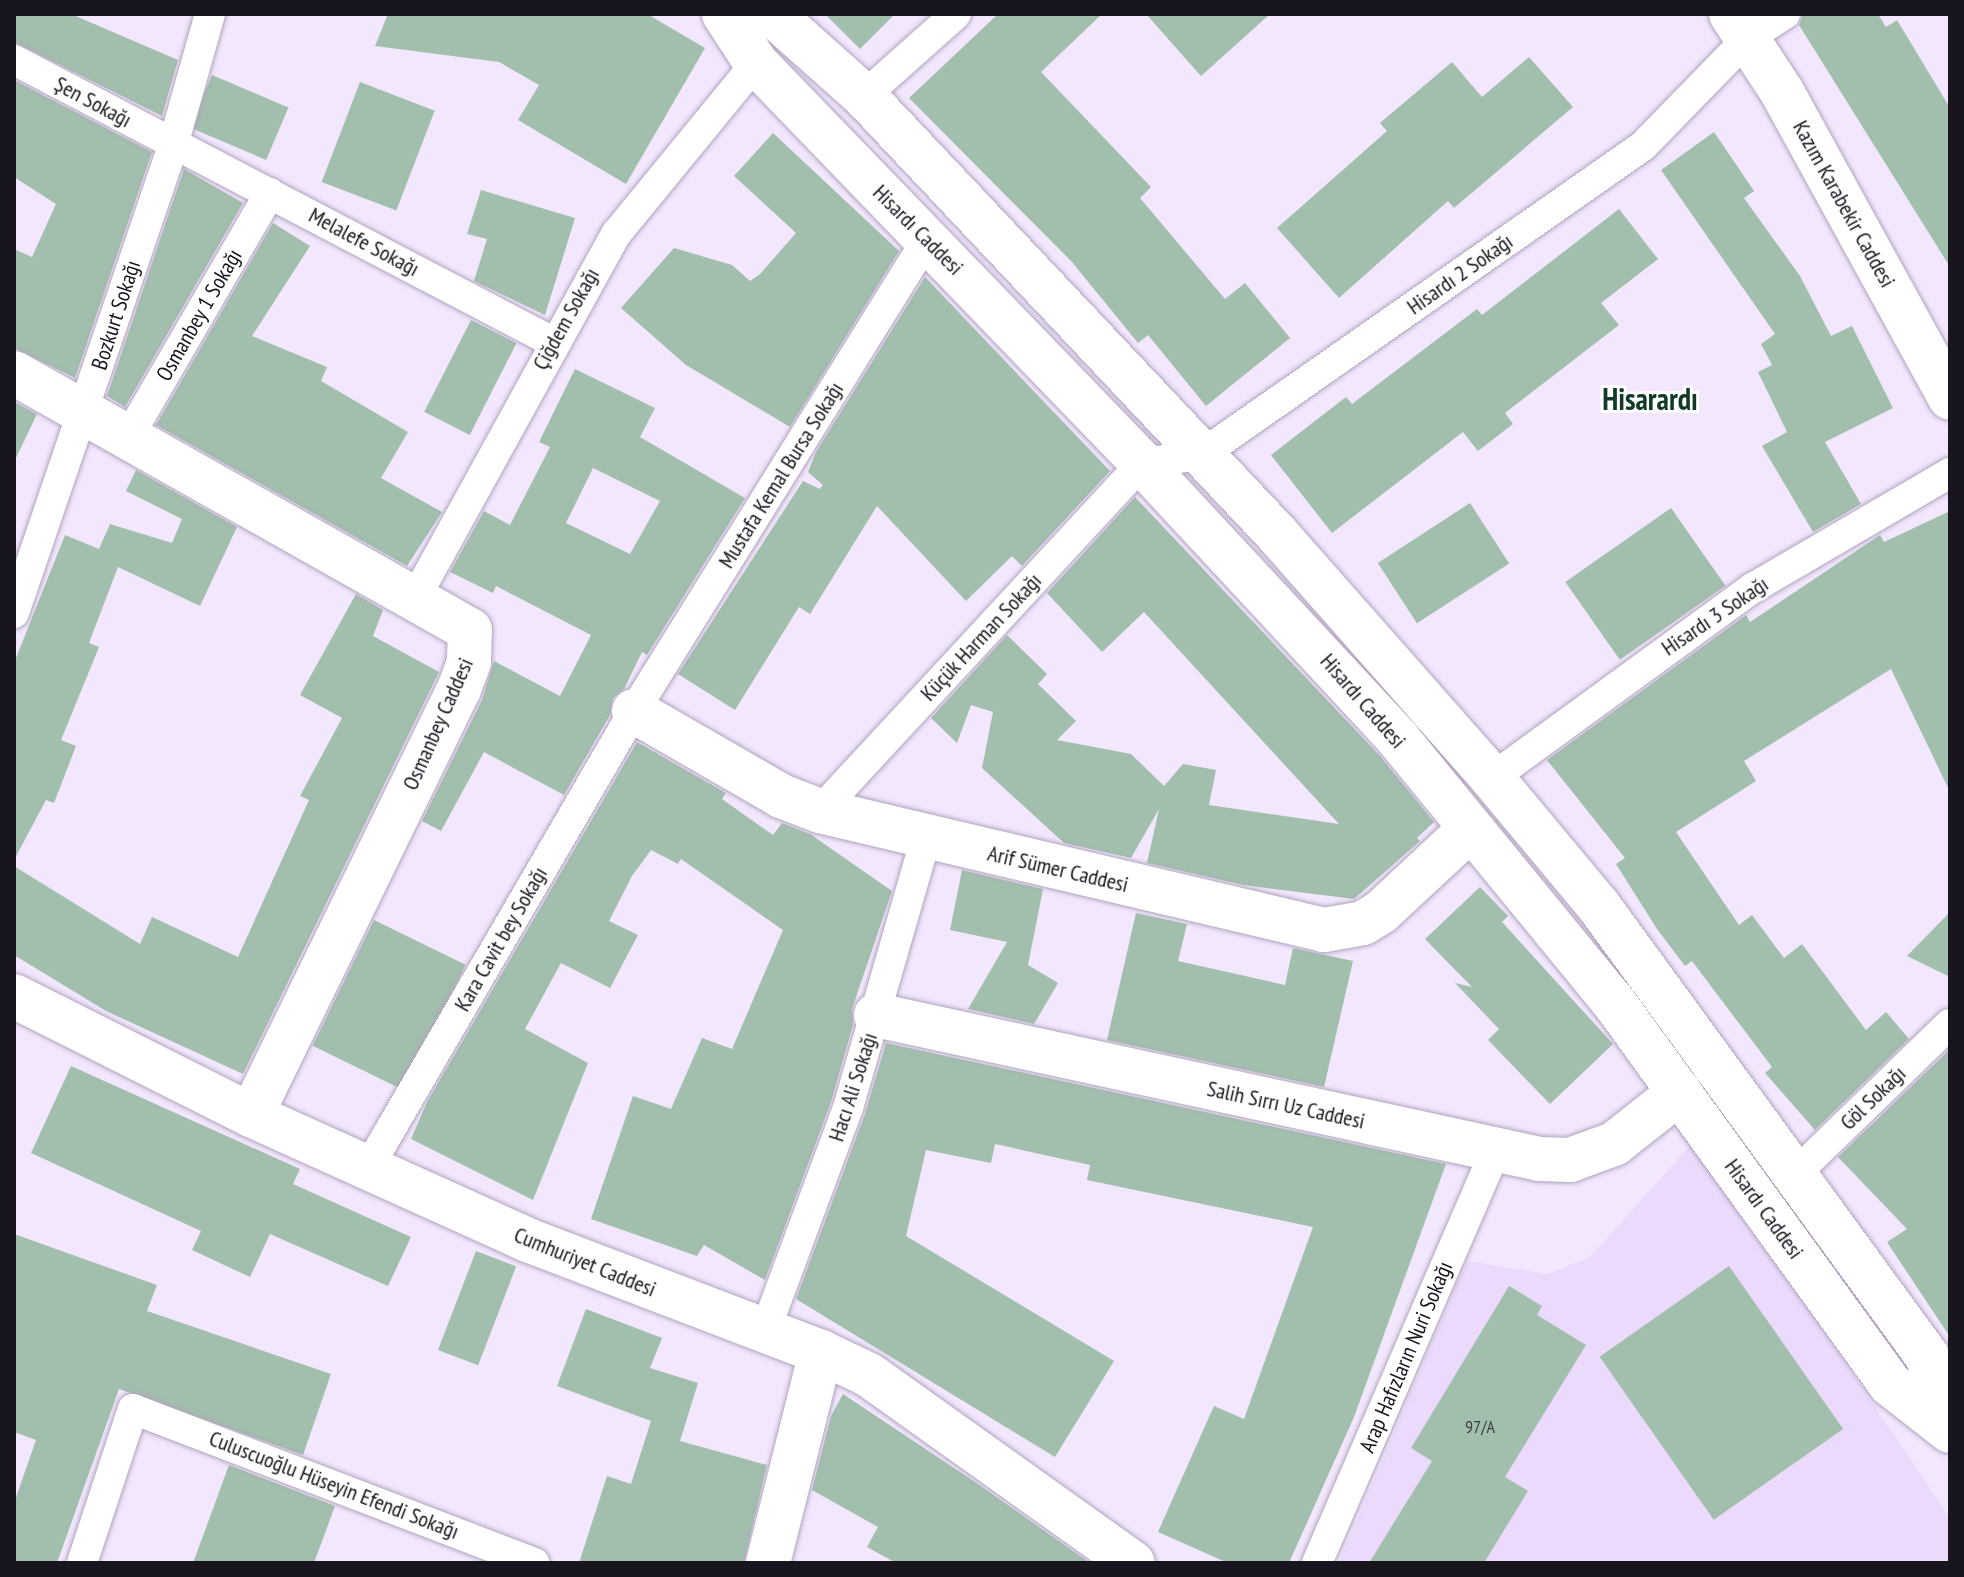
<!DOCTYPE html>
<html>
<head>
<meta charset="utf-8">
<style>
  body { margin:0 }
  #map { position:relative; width:1964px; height:1577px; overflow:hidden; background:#f2e7fd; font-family:"PT Sans Narrow",sans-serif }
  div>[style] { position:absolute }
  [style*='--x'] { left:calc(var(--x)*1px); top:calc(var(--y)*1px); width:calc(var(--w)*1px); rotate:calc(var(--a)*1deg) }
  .built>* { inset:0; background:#ebdafb }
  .building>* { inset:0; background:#a2bead; transform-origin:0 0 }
  .roads { filter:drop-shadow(0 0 2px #b1a4be) drop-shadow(0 0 2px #b1a4be) }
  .street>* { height:30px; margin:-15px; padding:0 15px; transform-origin:15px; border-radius:15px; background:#fff }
  .secondary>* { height:44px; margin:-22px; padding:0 22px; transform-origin:22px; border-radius:22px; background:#fff }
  span { translate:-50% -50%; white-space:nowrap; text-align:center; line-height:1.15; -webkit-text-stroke:6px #fff; paint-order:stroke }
  .number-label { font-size:18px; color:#3b3f42 }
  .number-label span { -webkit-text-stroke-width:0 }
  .street-label { font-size:22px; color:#19151e }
  .district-label { font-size:30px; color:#113b27; font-weight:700 }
  .frame { position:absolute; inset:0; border:16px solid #19151e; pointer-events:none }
</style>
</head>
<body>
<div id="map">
  <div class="built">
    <i style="clip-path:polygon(1695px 1140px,1950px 1518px,1950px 1563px,1339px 1563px,1467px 1261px,1548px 1274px,1590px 1257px)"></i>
  </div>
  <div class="building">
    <i style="clip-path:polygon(14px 14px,71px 14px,178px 60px,162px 116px,14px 42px)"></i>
    <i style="clip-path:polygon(388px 14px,647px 14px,705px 48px,626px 184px,518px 120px,539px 85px,499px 62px,375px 46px)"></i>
    <i style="clip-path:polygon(825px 14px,895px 14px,860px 49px)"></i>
    <i style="clip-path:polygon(998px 14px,1102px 14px,1041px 72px,1151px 187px,1140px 198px,1225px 299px,1245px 283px,1290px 338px,1206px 406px,1148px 335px,1138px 343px,1072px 262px,909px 98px)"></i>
    <i style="clip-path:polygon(1146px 14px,1270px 14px,1201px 76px)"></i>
    <i style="clip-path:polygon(1803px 14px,1878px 14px,1886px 27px,1897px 20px,1950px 108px,1950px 267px,1799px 25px)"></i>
    <i style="clip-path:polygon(1529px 57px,1573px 107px,1454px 208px,1448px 201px,1339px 298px,1277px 228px,1387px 131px,1380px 123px,1452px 62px,1482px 97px)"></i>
    <i style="left:212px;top:75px;width:83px;height:57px;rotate:23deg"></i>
    <i style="clip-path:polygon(14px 80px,152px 152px,75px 378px,14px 348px,14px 249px,32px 257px,56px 204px,14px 177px)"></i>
    <i style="left:360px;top:82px;width:80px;height:107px;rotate:21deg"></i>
    <i style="clip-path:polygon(1714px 132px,1754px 191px,1744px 198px,1800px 276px,1831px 336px,1852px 326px,1893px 408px,1825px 442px,1861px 504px,1813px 532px,1762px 446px,1787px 432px,1758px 372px,1772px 365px,1761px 344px,1775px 334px,1661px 170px)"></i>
    <i style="clip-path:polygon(773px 133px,899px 251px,790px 427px,686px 365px,621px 308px,674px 248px,732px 265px,750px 281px,760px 274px,796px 233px,734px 176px)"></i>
    <i style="clip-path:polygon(184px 169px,243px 203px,125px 407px,107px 396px)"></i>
    <i style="clip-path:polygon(481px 190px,575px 218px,545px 315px,474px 281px,487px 239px,467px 234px)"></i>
    <i style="clip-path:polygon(1619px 209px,1658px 259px,1601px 303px,1619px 325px,1505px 413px,1513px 424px,1478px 451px,1463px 432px,1332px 533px,1271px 455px,1346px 397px,1352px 404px,1477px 309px,1482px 315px)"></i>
    <i style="clip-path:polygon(273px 223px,310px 246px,252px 336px,327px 367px,321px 381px,408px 432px,381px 478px,442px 512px,407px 566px,156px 425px)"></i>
    <i style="clip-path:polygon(925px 277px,1110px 471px,1022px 566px,1012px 556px,966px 601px,877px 506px,810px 614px,799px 607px,735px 710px,678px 674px,803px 481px,820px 489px,823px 485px,808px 472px,816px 452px)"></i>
    <i style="left:471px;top:320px;width:51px;height:103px;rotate:27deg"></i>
    <i style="clip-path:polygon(evenodd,575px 369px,655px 408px,640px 437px,745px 498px,647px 655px,642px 652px,624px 689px,613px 698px,610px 715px,564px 795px,484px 752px,441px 831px,422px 821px,482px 700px,494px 661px,560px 696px,591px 635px,496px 586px,493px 593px,450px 572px,484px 511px,510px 525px,550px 447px,539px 442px,575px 369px,593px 468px,660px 501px,630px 554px,566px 523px,593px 468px)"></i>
    <i style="clip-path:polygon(14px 402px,37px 414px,14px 462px)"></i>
    <i style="clip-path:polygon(136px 470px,237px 527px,200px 606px,118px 567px,89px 643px,99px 647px,61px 740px,76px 746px,54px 803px,46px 800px,14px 860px,14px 663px,65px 535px,99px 549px,110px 524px,172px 543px,182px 519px,126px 491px)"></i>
    <i style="clip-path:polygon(1135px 497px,1380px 756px,1434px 822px,1417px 838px,1420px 841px,1354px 899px,1243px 885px,1147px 863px,1159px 809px,1131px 858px,1064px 843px,982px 768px,993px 712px,971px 705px,957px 743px,931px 718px,1007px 635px,1047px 674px,1038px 684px,1076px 721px,1057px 740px,1131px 754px,1164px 786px,1183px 764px,1216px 770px,1209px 805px,1339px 824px,1144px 612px,1102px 652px,1047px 593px)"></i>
    <i style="left:1470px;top:503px;width:72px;height:110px;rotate:57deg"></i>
    <i style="left:1671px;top:508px;width:95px;height:129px;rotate:55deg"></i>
    <i style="clip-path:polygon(1950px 511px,1950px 792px,1891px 669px,1744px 761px,1756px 781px,1676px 832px,1739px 925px,1752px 915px,1784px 958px,1802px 944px,1866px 1030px,1886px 1012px,1909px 1039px,1815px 1130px,1765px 1073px,1772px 1067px,1692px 961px,1685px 966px,1657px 929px,1616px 864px,1625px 858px,1547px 760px,1746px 615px,1750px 622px,1880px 535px,1884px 542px)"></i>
    <i style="clip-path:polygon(356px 594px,383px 610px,373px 636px,439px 672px,243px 1074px,106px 1011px,14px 955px,14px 866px,140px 944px,152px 917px,238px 957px,309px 800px,300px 796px,342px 718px,300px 695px)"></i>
    <i style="clip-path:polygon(637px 742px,726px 793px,722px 799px,773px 835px,782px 823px,810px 834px,892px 891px,852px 1009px,853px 1025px,831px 1102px,765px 1280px,704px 1245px,697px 1256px,591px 1219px,633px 1096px,671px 1109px,702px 1038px,732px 1049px,783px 930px,681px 859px,678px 864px,651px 850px,632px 876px,609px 921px,638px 935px,610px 988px,561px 963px,525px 1029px,588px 1063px,533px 1200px,411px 1139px,427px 1102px)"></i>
    <i style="clip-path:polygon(962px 870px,1043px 889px,1028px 965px,1058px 983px,1034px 1024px,968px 1009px,1007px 942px,950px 930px)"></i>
    <i style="clip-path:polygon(1480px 887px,1508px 916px,1502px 922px,1613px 1044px,1550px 1104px,1488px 1040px,1499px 1029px,1455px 983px,1472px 987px,1425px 939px)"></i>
    <i style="clip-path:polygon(1950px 912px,1950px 977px,1907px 956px)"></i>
    <i style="clip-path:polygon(1136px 913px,1187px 924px,1178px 961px,1285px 985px,1293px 948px,1353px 961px,1324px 1087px,1107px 1040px)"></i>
    <i style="left:374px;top:920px;width:102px;height:140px;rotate:26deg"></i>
    <i style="clip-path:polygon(886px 1043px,1446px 1164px,1354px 1417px,1289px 1563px,1228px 1563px,1158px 1532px,1214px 1406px,1244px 1419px,1313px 1227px,1087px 1180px,1090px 1165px,995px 1144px,991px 1163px,926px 1150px,906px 1236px,1114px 1361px,1055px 1457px,796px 1299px,865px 1114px)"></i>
    <i style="clip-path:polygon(1950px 1049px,1950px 1337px,1887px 1242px,1907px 1229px,1838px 1157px)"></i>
    <i style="clip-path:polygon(71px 1066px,300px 1169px,293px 1184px,411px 1237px,388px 1286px,270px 1234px,250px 1277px,192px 1250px,201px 1231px,31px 1153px)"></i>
    <i style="clip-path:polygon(14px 1234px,157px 1285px,147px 1311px,331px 1374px,303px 1455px,119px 1389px,57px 1563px,14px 1563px,14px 1503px,36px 1440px,14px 1432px)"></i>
    <i style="left:476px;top:1251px;width:43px;height:106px;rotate:21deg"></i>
    <i style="left:1729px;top:1266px;width:199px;height:158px;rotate:55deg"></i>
    <i style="clip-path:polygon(1509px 1286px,1542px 1306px,1537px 1315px,1586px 1345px,1505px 1477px,1528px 1491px,1484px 1563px,1369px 1563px,1432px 1461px,1411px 1448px)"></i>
    <i style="clip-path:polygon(586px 1309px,662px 1338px,650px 1368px,698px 1383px,680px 1441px,767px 1465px,744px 1563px,579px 1563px,607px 1476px,631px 1484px,651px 1421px,557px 1386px)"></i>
    <i style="clip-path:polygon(843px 1394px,978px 1484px,1090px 1563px,896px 1563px,867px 1547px,878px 1527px,812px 1490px,831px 1416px)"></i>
    <i style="clip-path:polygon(229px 1465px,335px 1506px,314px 1563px,193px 1563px)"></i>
  </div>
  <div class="roads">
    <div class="street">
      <i style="--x:14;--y:60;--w:608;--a:27.62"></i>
      <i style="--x:864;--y:96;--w:123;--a:-41.7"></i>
      <i style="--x:129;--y:436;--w:281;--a:-59.9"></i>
      <i style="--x:414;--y:600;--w:419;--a:-61.1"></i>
      <i style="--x:617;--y:233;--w:220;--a:-50.7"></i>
      <i style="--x:14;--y:613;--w:494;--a:-71.2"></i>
      <i style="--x:173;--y:145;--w:136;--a:-74.2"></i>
      <i style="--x:1492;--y:778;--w:323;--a:-36.1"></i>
      <i style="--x:1753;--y:588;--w:228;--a:-30.3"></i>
      <i style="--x:820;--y:811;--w:474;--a:-47.2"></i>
      <i style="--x:1142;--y:463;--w:60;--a:-7.7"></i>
      <i style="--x:1201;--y:455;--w:539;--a:-34.96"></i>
      <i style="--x:1643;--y:146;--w:151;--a:-45.8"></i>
      <i style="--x:1748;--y:38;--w:44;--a:-33"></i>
      <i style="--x:368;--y:1168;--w:529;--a:-59.8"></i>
      <i style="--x:634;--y:711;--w:557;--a:-58.14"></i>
      <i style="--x:1796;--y:1173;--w:214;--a:-44.1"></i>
      <i style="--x:765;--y:1331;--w:238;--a:-69.6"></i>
      <i style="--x:848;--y:1108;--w:281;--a:-73.9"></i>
      <i style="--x:82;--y:1563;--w:162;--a:-71.7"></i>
      <i style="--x:133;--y:1409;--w:430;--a:21"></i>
      <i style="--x:1317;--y:1563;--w:450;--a:-66.6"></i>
    </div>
    <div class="secondary">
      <i style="--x:724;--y:14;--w:59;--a:56.9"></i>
      <i style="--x:756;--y:63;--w:556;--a:46.02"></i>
      <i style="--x:1142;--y:463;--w:378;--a:47.1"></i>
      <i style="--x:1399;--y:740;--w:338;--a:50.7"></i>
      <i style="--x:1613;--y:1001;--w:473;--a:54.1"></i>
      <i style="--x:1890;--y:1384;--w:76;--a:38.1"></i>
      <i style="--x:772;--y:14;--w:123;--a:41.7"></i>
      <i style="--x:864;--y:96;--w:602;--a:46.68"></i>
      <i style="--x:1277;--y:534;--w:325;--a:48.6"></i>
      <i style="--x:1492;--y:778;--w:165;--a:50.2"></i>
      <i style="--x:1598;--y:905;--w:558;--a:53.89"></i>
      <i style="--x:1927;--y:1356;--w:66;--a:69.6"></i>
      <i style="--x:1731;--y:14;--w:93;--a:56.8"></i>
      <i style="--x:1782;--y:92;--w:349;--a:61.2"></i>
      <i style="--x:14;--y:373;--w:523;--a:29.41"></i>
      <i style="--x:470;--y:630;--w:32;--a:92"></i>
      <i style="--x:469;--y:662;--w:29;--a:110"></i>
      <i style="--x:459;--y:689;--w:474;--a:116"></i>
      <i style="--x:634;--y:711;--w:170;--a:30"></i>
      <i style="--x:781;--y:796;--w:42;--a:21"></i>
      <i style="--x:820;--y:811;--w:518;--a:13.28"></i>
      <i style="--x:1324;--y:930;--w:40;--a:-10"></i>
      <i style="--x:1363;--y:923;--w:21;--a:-31"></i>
      <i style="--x:1381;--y:912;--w:122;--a:-43"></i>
      <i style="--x:14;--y:996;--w:265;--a:26.7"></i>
      <i style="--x:251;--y:1115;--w:301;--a:24.3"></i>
      <i style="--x:525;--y:1239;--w:317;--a:20.9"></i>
      <i style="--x:821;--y:1352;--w:53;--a:25.6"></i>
      <i style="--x:869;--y:1375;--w:324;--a:35.5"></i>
      <i style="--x:876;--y:1015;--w:678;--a:12.25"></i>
      <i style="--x:1539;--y:1159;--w:31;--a:2"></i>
      <i style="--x:1570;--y:1160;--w:47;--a:-20"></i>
      <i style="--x:1614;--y:1144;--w:84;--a:-38.2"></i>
      <i style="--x:768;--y:1563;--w:218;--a:-75.9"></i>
    </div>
  </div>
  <div class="number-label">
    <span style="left:1480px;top:1427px">97/A</span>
  </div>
  <div class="street-label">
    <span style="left:93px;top:102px;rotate:28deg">Şen Sokağı</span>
    <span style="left:1844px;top:204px;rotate:61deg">Kazım Karabekir Caddesi</span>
    <span style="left:918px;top:230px;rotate:45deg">Hisardı Caddesi</span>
    <span style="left:364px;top:242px;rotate:28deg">Melalefe Sokağı</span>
    <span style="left:1460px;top:274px;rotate:-35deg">Hisardı 2 Sokağı</span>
    <span style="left:116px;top:315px;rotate:-72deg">Bozkurt Sokağı</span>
    <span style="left:199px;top:315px;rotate:-60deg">Osmanbey 1 Sokağı</span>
    <span style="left:566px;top:319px;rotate:-61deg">Çiğdem Sokağı</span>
    <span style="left:781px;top:475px;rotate:-58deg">Mustafa Kemal Bursa Sokağı</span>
    <span style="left:1715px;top:616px;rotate:-34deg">Hisardı 3 Sokağı</span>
    <span style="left:981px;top:637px;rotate:-47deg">Küçük Harman Sokağı</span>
    <span style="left:1363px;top:701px;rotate:49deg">Hisardı Caddesi</span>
    <span style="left:438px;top:724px;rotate:-66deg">Osmanbey Caddesi</span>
    <span style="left:1058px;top:869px;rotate:13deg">Arif Sümer Caddesi</span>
    <span style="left:501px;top:939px;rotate:-60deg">Kara Cavit bey Sokağı</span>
    <span style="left:853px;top:1087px;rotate:-72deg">Hacı Ali Sokağı</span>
    <span style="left:1873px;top:1098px;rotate:-44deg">Göl Sokağı</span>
    <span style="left:1286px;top:1105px;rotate:12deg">Salih Sırrı Uz Caddesi</span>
    <span style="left:1764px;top:1209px;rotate:54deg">Hisardı Caddesi</span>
    <span style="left:585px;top:1262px;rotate:22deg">Cumhuriyet Caddesi</span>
    <span style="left:1406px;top:1357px;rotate:-67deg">Arap Hafızların Nuri Sokağı</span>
    <span style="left:334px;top:1485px;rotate:21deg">Culuscuoğlu Hüseyin Efendi Sokağı</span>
  </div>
  <div class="district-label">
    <span style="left:1650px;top:399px">Hisarardı</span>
  </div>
  <div class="frame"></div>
</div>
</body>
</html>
